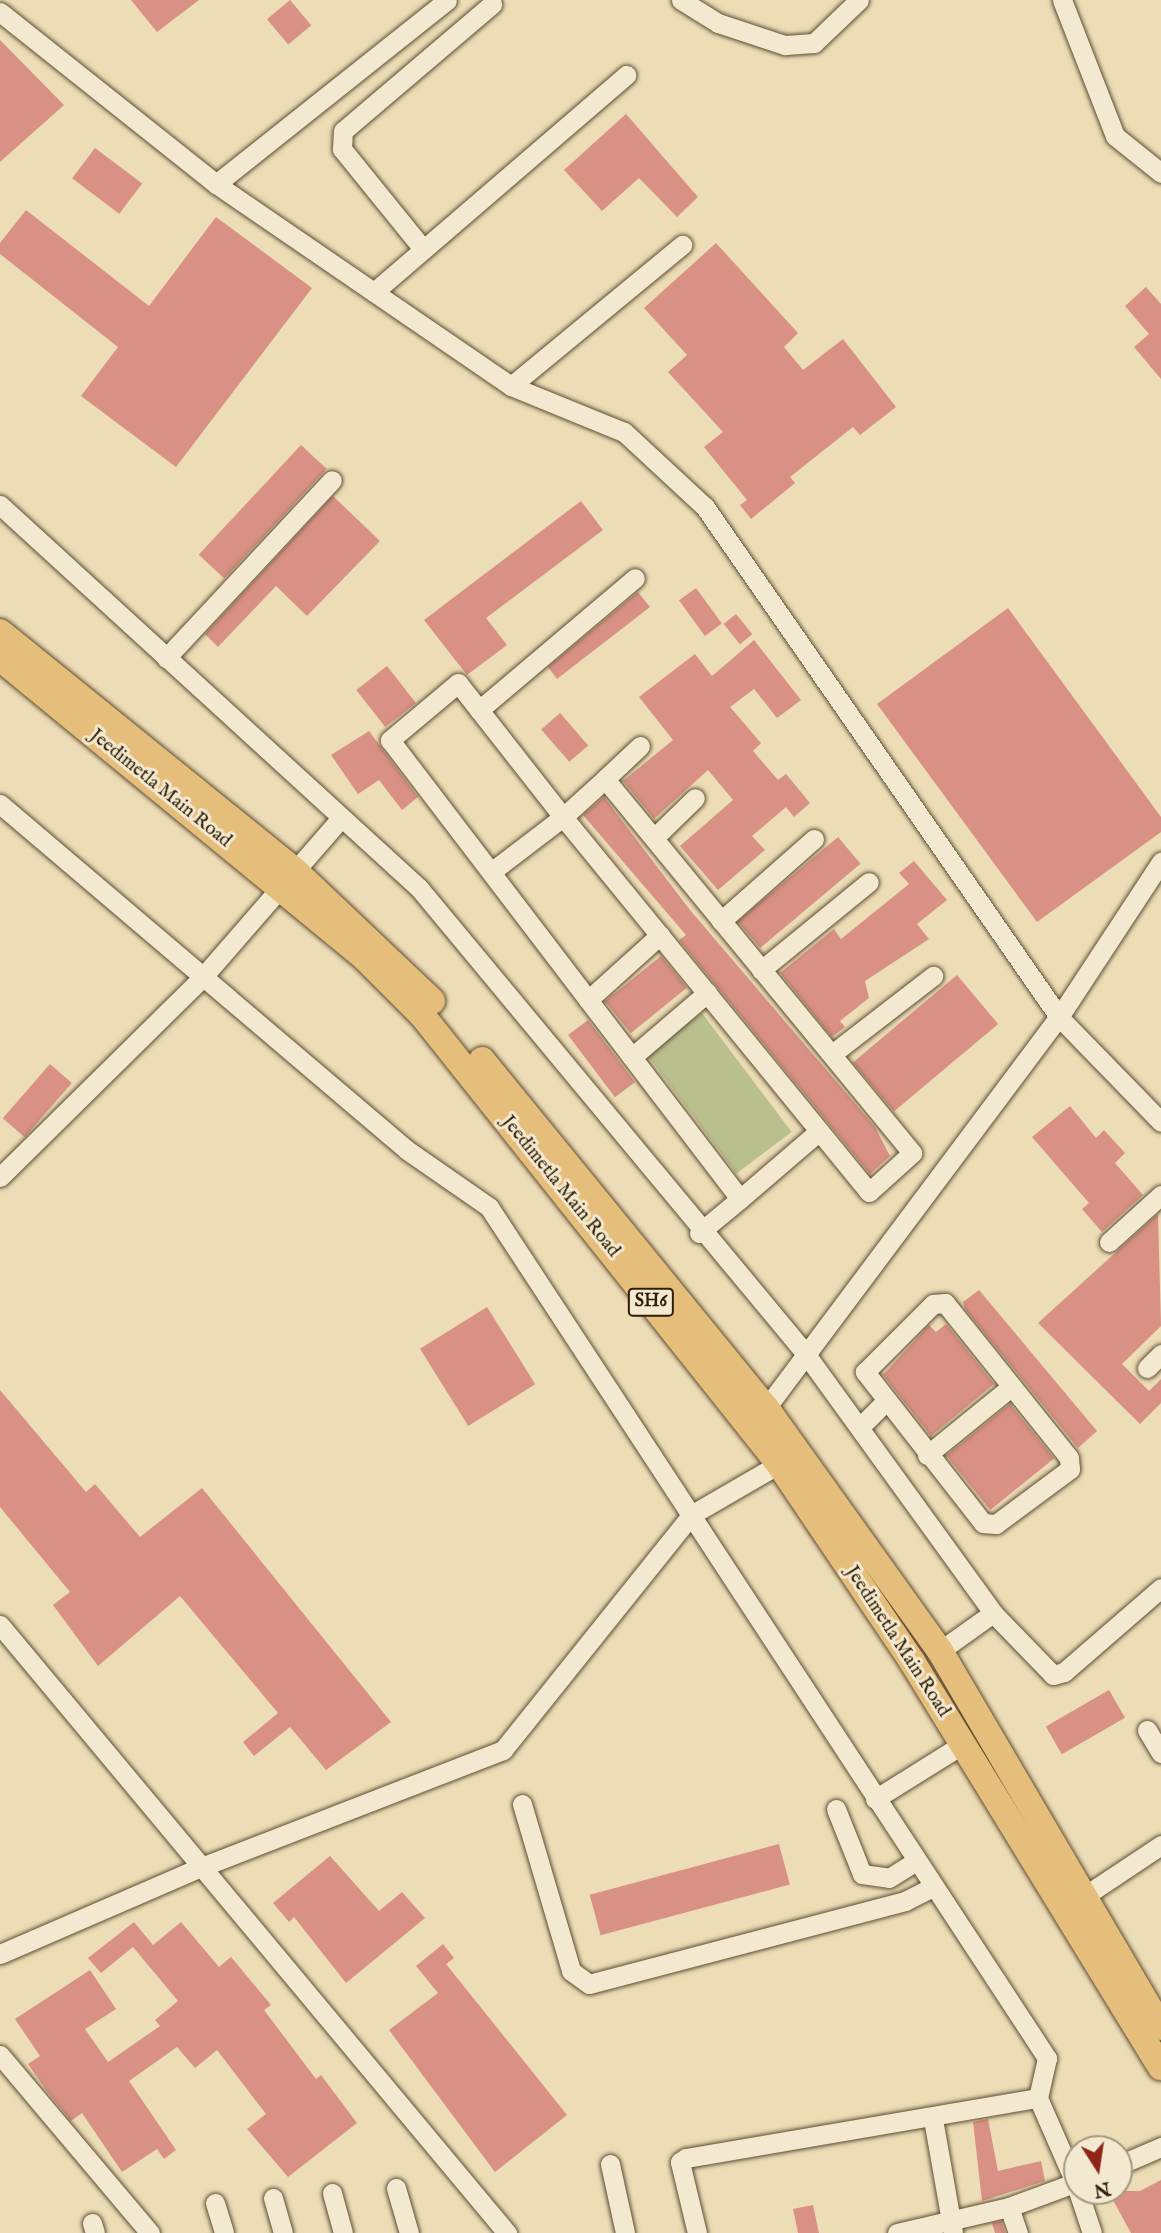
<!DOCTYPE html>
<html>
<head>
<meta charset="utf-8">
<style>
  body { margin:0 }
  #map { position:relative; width:1161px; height:2233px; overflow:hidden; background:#ecddb6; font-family:"IM FELL English",serif }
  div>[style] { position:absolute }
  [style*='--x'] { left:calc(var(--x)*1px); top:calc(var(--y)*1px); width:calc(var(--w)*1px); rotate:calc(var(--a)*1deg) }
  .green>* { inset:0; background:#b9c08d; transform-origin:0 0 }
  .building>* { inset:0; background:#d89184; transform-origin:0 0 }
  .roads { filter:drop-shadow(0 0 2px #5f4d32) drop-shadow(0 0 2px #5f4d32) }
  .minor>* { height:19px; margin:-9.5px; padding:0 9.5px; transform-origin:9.5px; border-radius:9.5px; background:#f3e9d0 }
  .major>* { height:26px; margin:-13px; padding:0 13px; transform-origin:13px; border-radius:13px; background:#e6be7b }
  span { translate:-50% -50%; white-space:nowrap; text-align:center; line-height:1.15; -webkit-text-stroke:6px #f3e9d0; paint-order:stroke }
  .shield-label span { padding:2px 5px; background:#f3e9d0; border:2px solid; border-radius:5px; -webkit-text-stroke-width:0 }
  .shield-label { font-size:18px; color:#301d06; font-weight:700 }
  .street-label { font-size:19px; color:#301d06 }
  .north { position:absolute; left:1063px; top:2135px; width:70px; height:70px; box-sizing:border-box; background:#f3e9d0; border:2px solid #a5977f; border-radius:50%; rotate:168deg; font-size:19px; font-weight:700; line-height:28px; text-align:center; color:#301d06 }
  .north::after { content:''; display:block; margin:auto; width:24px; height:32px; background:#8f2418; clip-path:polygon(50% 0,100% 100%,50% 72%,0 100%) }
</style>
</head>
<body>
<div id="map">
  <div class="green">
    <i style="left:702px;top:1013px;width:149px;height:69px;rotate:53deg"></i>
  </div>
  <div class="building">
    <i style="clip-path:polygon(131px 0,199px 0,157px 32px)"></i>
    <i style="left:290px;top:0;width:33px;height:30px;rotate:50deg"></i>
    <i style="clip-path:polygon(0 40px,64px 105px,0 162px)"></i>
    <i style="clip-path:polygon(626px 114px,698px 197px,677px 217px,639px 178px,602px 211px,564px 170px)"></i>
    <i style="left:95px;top:148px;width:59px;height:38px;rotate:37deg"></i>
    <i style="clip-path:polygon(26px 210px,149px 306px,216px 217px,312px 288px,176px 467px,81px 396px,118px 347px,0 254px,0 243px)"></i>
    <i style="clip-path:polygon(716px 243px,798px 333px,784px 347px,803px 370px,843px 339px,896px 407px,860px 435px,853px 427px,790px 477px,795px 483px,751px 519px,740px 505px,747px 500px,704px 447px,723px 432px,668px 372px,687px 355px,644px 308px)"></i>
    <i style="clip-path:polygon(1146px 287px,1161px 304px,1161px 379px,1134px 347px,1149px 334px,1125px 306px)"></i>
    <i style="left:301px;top:445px;width:35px;height:150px;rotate:43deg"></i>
    <i style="clip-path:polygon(333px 496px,380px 541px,307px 616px,276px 586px,218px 647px,205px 634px)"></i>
    <i style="clip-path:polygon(581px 501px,603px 530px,486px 618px,507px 645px,467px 675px,424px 620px)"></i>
    <i style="left:696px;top:588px;width:44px;height:21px;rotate:54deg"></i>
    <i style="clip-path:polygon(638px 592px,650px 607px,557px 679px,548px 667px)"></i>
    <i style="clip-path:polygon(1008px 608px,1161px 817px,1161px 832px,1037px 922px,877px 704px)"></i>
    <i style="left:736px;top:614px;width:26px;height:16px;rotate:51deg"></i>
    <i style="clip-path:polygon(754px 640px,801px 700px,777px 718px,754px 689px,730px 707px,761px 743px,753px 751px,778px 780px,786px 774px,810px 803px,794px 817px,786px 807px,752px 836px,765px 850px,718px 890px,680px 846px,733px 800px,708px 770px,654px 819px,623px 781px,673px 740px,639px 697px,695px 654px,712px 676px)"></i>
    <i style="left:387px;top:666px;width:47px;height:39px;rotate:52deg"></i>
    <i style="left:560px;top:713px;width:43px;height:25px;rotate:49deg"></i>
    <i style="clip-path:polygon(369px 731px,418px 797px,402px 810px,379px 780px,358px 794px,331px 755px)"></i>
    <i style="clip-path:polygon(604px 797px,690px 910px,875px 1127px,890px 1156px,870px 1174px,679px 940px,686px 935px,583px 815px)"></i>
    <i style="left:838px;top:837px;width:35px;height:131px;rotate:50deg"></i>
    <i style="clip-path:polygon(914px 861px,947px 900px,917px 924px,929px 939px,865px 981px,869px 998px,840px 1021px,845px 1027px,832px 1037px,780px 973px,834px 929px,841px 939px,909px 884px,899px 873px)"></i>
    <i style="left:661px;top:956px;width:41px;height:72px;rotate:51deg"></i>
    <i style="left:957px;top:975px;width:64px;height:136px;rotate:50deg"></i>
    <i style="left:588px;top:1020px;width:78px;height:25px;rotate:53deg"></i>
    <i style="left:50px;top:1064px;width:29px;height:72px;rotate:41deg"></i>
    <i style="clip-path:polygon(1070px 1106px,1096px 1138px,1104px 1130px,1125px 1153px,1115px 1163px,1143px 1195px,1102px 1232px,1082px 1209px,1089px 1203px,1032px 1137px)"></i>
    <i style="clip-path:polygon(1158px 1214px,1161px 1326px,1122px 1364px,1149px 1391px,1161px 1379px,1161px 1403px,1140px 1424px,1038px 1323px)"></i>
    <i style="clip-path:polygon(979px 1290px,1097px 1431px,1078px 1448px,965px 1309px,963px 1302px)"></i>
    <i style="left:487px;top:1307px;width:91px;height:79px;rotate:58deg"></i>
    <i style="clip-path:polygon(946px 1324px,994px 1384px,931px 1436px,883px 1375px,929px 1325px,936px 1332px)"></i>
    <i style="clip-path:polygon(0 1390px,86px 1492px,95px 1484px,140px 1537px,202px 1488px,391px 1722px,326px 1770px,290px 1727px,254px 1756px,243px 1742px,278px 1713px,180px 1596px,98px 1666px,53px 1605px,70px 1592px,0 1507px)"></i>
    <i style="left:1010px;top:1404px;width:70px;height:82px;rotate:51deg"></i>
    <i style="left:1109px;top:1690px;width:32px;height:73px;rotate:60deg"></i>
    <i style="left:779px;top:1844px;width:42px;height:196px;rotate:75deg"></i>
    <i style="clip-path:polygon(330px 1856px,379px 1911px,402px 1892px,425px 1918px,346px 1983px,294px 1917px,289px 1922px,273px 1903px)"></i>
    <i style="clip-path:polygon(134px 1922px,153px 1945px,181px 1922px,219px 1967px,231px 1957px,271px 2005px,264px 2010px,316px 2079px,321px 2075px,357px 2123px,288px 2177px,247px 2129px,266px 2114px,217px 2050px,195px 2068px,177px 2047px,129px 2081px,176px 2150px,164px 2159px,157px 2149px,122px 2172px,82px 2113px,71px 2121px,46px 2090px,28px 2064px,40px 2056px,15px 2019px,90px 1970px,116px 2009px,85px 2029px,108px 2062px,160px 2026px,155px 2020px,178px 2001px,133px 1947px,101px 1973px,88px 1958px)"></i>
    <i style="clip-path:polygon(443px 1944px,454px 1958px,446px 1964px,567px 2115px,495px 2172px,389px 2030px,438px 1993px,416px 1966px)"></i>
    <i style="clip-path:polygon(988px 2119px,998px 2171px,1041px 2161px,1045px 2181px,982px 2201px,973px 2122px)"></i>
    <i style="clip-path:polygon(1161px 2180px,1161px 2233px,1131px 2233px,1108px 2191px,1140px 2191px)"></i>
    <i style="clip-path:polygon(813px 2205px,819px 2233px,798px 2233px,793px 2209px)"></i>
    <i style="clip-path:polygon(1001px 2221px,1005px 2233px,995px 2233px,992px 2223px)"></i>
  </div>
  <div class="roads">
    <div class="minor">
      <i style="--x:681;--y:0;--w:44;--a:31.9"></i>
      <i style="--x:718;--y:23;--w:71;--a:18.2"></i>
      <i style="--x:785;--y:45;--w:29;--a:-4"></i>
      <i style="--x:814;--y:43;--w:62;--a:-43.7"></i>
      <i style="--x:1062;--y:0;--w:146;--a:68.7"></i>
      <i style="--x:1115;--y:136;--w:59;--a:38.8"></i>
      <i style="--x:0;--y:12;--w:276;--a:38.5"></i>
      <i style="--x:216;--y:184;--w:358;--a:34.4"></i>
      <i style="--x:511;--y:386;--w:122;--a:22.2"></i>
      <i style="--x:624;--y:432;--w:110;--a:42.8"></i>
      <i style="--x:705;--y:507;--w:621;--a:55.23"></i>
      <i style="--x:1059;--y:1017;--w:146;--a:45.8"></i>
      <i style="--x:216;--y:184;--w:295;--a:-38.5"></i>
      <i style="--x:423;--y:249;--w:129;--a:-129"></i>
      <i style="--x:342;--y:149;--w:18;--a:-87"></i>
      <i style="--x:343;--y:131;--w:196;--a:-40.4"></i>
      <i style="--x:374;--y:292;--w:333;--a:-40.7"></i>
      <i style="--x:511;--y:386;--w:222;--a:-39.5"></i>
      <i style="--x:0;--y:505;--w:568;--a:42.43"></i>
      <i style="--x:419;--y:888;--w:604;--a:50.3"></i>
      <i style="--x:805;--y:1353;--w:321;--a:54.1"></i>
      <i style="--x:993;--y:1613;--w:65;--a:144.4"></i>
      <i style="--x:166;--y:658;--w:243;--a:-47"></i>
      <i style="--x:479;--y:710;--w:204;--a:-40.2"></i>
      <i style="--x:605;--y:779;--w:484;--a:50.6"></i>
      <i style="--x:912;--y:1153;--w:58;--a:137.8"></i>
      <i style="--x:869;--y:1192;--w:484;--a:-129.2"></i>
      <i style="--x:563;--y:817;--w:57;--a:-42.1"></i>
      <i style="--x:605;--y:779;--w:48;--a:-43.3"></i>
      <i style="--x:0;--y:804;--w:534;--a:40.37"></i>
      <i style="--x:407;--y:1150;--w:100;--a:34.8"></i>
      <i style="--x:489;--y:1207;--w:1018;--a:56.75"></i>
      <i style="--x:1047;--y:2058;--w:41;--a:102.7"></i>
      <i style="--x:1038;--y:2098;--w:97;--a:66.3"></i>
      <i style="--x:654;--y:838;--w:57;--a:-44.3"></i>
      <i style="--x:491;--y:872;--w:91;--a:-37.4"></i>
      <i style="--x:563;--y:817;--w:170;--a:-128.1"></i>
      <i style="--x:458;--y:683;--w:89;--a:140"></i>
      <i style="--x:390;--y:740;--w:577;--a:52.67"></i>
      <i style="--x:740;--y:1199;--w:104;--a:-40.7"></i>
      <i style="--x:721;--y:921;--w:124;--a:-41.4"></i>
      <i style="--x:761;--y:970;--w:139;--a:-39.2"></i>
      <i style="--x:588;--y:1000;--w:97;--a:-42.1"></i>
      <i style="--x:832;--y:1054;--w:128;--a:-37.7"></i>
      <i style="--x:632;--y:1057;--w:99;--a:-40.5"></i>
      <i style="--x:0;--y:1177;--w:282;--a:-44.6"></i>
      <i style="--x:201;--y:979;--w:211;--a:-49"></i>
      <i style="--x:699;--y:1233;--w:53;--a:-39.7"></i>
      <i style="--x:1109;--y:1242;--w:70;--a:-42.1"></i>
      <i style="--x:945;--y:1303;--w:198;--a:51.3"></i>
      <i style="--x:1069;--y:1458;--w:11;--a:85"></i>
      <i style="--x:1070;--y:1469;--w:92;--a:143.4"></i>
      <i style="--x:996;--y:1524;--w:13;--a:-176"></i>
      <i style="--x:983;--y:1523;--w:192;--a:-128"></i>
      <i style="--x:865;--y:1372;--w:96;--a:-45"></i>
      <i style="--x:933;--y:1304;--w:12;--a:-5"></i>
      <i style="--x:1147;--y:1368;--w:20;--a:-45"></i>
      <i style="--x:766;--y:1408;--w:489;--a:-53.2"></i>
      <i style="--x:1059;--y:1017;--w:186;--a:-56.7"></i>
      <i style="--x:860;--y:1427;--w:35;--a:-45"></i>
      <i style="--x:927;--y:1455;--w:109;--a:-39.1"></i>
      <i style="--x:993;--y:1613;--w:86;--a:45.9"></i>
      <i style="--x:1053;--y:1675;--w:11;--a:-15"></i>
      <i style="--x:1064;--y:1672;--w:128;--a:-40.9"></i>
      <i style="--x:0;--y:1625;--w:792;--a:50.18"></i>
      <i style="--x:1147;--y:1730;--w:27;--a:59"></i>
      <i style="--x:875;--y:1799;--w:104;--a:-32"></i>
      <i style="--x:522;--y:1804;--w:174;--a:73.6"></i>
      <i style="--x:571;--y:1971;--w:22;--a:36"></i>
      <i style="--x:589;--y:1984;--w:327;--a:-14.7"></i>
      <i style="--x:905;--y:1901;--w:31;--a:-27"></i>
      <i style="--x:836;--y:1809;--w:70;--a:68.2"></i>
      <i style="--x:862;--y:1874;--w:27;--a:8"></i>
      <i style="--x:889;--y:1878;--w:32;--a:-32"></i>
      <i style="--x:1086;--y:1895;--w:90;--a:-33.7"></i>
      <i style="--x:0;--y:1954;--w:217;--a:-23.4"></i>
      <i style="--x:199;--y:1868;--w:326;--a:-21.2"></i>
      <i style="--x:503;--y:1750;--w:301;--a:-51.3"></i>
      <i style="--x:691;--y:1515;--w:102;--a:-30.1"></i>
      <i style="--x:0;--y:2055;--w:233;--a:49.9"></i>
      <i style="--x:933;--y:2119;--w:115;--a:80"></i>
      <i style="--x:610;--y:2164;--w:71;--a:77.7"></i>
      <i style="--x:1119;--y:2165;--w:46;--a:-23.2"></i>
      <i style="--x:396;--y:2188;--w:47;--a:73.9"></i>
      <i style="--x:1078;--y:2191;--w:44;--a:71.6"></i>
      <i style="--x:332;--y:2193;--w:41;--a:74.6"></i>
      <i style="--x:273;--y:2198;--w:36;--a:74"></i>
      <i style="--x:215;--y:2203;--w:31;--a:73"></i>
      <i style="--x:1009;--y:2207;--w:28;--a:71"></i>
      <i style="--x:92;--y:2223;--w:10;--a:73"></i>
      <i style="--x:697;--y:2233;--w:73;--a:-103.5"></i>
      <i style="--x:680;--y:2162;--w:7;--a:-34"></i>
      <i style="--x:686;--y:2158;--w:357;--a:-9.7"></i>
      <i style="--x:897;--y:2233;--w:115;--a:-13.1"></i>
      <i style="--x:1009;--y:2207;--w:72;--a:-20.2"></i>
    </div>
    <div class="major">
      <i style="--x:0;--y:632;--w:380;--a:39"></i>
      <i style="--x:295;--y:871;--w:189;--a:43.5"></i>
      <i style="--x:0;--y:658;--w:472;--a:39.4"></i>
      <i style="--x:365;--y:958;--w:81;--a:45"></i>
      <i style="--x:422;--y:1015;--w:574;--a:51.51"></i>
      <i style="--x:779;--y:1464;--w:240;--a:56"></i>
      <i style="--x:913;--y:1663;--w:474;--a:58.5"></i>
      <i style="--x:482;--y:1060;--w:449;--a:50.8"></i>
      <i style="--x:766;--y:1408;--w:299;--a:54.4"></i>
      <i style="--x:940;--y:1651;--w:436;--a:59.6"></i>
    </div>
  </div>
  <div class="shield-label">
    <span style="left:651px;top:1302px">SH6</span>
  </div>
  <div class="street-label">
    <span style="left:160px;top:789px;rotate:39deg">Jeedimetla Main Road</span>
    <span style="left:560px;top:1187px;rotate:51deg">Jeedimetla Main Road</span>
    <span style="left:897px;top:1642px;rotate:57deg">Jeedimetla Main Road</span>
  </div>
  <div class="north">N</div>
</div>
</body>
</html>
